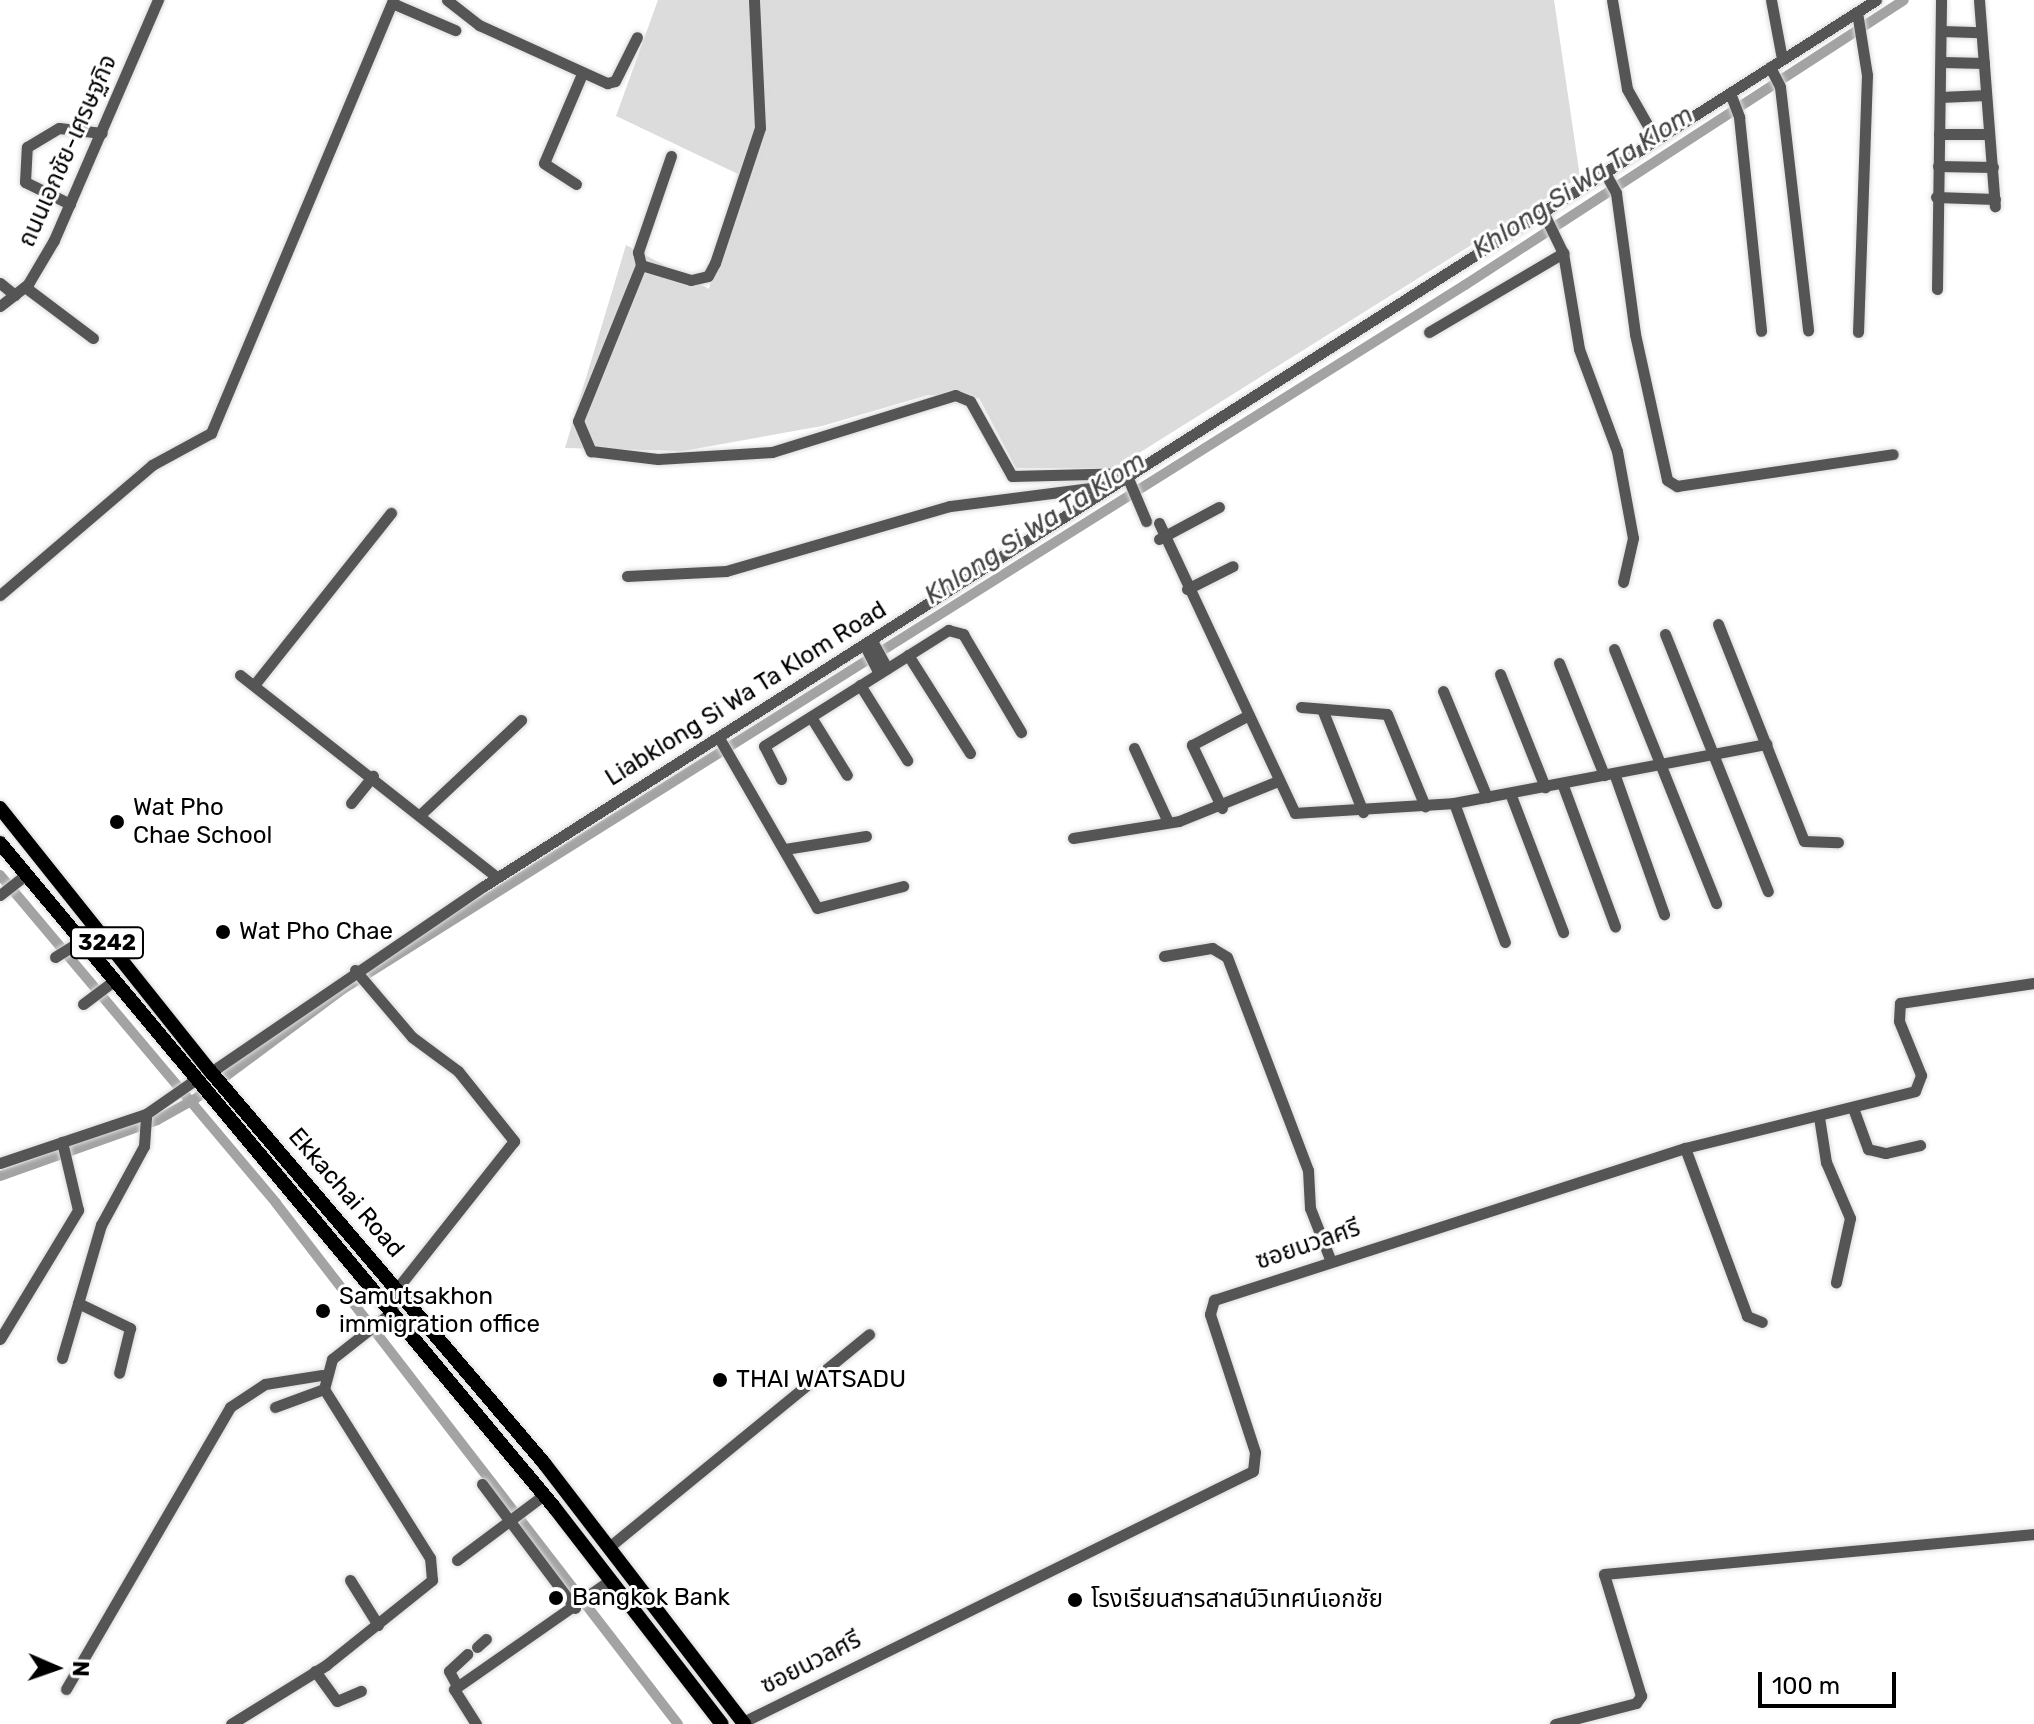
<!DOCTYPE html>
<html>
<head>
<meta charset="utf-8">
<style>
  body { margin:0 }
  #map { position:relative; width:2034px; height:1724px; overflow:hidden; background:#fff; font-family:Rubik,"Noto Sans Thai",sans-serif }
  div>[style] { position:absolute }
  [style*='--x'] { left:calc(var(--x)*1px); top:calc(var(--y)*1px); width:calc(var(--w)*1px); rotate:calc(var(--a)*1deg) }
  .green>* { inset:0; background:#dcdcdc }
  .canal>* { height:10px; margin:-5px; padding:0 5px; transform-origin:5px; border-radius:5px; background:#a3a3a3 }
  .roads { filter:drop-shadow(0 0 2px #dbdbdb) drop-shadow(0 0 2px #dbdbdb) }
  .minor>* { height:11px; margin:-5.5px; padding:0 5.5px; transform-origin:5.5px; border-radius:5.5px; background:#555 }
  .major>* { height:14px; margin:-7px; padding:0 7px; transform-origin:7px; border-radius:7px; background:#000 }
  .dots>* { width:22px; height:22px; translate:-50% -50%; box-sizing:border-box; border:4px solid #fff; border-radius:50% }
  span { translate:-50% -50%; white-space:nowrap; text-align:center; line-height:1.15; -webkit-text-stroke:6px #fff; paint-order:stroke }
  .shield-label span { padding:2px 6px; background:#fff; border:2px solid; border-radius:6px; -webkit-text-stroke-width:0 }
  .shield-label { font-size:22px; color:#000; font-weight:700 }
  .street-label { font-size:24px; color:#000 }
  .poi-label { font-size:24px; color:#000 }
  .left { translate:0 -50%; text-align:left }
  .water-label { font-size:26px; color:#444; font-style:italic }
  .north { position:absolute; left:16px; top:1628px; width:80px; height:80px; -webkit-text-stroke:6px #fff; paint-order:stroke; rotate:92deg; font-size:22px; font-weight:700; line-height:32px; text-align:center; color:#000 }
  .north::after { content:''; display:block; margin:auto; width:28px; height:36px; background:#000; clip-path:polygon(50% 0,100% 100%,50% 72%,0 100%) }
  .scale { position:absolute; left:1758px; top:1672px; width:138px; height:36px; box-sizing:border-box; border:4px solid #000; border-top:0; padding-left:10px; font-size:24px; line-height:28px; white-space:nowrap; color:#000; -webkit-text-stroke:6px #fff; paint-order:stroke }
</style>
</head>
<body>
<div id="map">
  <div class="green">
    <i style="clip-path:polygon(658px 0,1554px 0,1580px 177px,1115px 468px,1016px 468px,979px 398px,928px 395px,822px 426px,683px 451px,565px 448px,626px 245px,709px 289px,738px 174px,616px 116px)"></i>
  </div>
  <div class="canal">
    <i style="--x:0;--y:875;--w:429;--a:49.9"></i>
    <i style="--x:276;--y:1203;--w:658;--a:52.35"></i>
    <i style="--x:0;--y:1176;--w:167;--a:-19.6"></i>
    <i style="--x:157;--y:1120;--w:43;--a:-28.9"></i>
    <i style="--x:195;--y:1099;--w:184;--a:-36.6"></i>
    <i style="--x:343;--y:989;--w:1325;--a:-32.11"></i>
    <i style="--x:1465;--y:285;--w:523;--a:-32.99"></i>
  </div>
  <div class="roads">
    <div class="minor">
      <i style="--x:447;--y:0;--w:41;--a:38"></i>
      <i style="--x:479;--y:25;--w:141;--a:24.4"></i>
      <i style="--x:607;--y:83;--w:8;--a:-14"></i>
      <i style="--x:615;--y:81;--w:49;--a:-63.4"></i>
      <i style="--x:1612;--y:0;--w:90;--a:80.4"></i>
      <i style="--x:1627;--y:89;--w:59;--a:60.4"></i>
      <i style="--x:1771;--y:0;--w:60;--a:79.4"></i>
      <i style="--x:1979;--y:0;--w:207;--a:85.6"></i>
      <i style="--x:392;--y:3;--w:69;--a:23.2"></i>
      <i style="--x:1857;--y:12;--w:64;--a:81"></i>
      <i style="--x:1867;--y:75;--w:257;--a:92"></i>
      <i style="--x:1942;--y:31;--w:38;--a:2"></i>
      <i style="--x:1942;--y:62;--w:42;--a:1.4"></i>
      <i style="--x:1770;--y:67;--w:22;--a:63"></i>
      <i style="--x:1780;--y:87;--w:245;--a:83.4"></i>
      <i style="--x:1730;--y:93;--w:26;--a:69"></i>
      <i style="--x:1739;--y:117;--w:215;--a:84.1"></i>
      <i style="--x:1940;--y:97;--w:46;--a:-2.5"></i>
      <i style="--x:1939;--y:134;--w:50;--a:0"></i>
      <i style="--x:671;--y:156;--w:102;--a:109"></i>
      <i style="--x:638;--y:252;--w:13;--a:77"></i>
      <i style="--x:641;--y:265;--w:168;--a:112"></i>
      <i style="--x:578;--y:421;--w:33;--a:67"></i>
      <i style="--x:591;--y:451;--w:67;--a:6.8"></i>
      <i style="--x:658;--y:459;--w:114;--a:-3.5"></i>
      <i style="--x:772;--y:452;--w:192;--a:-17.3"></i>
      <i style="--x:955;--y:395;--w:16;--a:22"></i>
      <i style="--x:970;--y:401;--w:86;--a:60.8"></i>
      <i style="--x:1012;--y:476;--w:119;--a:-1.4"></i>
      <i style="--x:1938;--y:166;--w:55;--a:1"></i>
      <i style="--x:1604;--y:171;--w:25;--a:61"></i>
      <i style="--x:1616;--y:193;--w:142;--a:82.3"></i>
      <i style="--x:1635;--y:334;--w:149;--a:77.6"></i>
      <i style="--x:1667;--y:480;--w:12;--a:31"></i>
      <i style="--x:1677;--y:486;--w:218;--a:-8.4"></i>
      <i style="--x:576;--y:184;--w:38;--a:-147"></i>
      <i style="--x:544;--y:163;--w:97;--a:-66.9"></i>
      <i style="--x:1936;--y:197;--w:59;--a:1.9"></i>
      <i style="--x:70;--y:204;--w:50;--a:-153.9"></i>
      <i style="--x:25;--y:182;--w:35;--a:-87"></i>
      <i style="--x:27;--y:147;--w:37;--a:-31"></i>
      <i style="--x:59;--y:128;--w:43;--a:6.6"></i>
      <i style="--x:1543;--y:212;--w:46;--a:64"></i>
      <i style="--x:1563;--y:253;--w:97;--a:80.5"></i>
      <i style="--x:1579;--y:349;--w:109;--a:69.6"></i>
      <i style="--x:1617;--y:451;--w:88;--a:79.6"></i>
      <i style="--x:1633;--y:538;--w:45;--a:102.8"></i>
      <i style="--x:641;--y:265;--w:52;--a:16.7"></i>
      <i style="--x:691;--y:280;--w:17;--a:-13"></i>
      <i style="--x:708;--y:276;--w:15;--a:-62"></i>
      <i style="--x:715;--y:263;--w:142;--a:-71.6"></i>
      <i style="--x:760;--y:128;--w:128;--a:-92.7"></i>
      <i style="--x:0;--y:283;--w:19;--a:39"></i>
      <i style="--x:25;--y:287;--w:85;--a:36.9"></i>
      <i style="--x:1937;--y:289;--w:289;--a:-89.2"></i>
      <i style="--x:0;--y:306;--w:36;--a:-38"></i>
      <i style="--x:28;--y:284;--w:51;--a:-59.4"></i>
      <i style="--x:54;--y:240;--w:262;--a:-66.6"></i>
      <i style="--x:1429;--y:332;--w:156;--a:-30.5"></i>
      <i style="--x:1127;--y:476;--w:49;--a:67.1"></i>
      <i style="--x:1159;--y:523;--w:320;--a:64.9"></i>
      <i style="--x:1295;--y:813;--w:159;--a:-3.6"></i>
      <i style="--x:1454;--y:803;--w:318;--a:-10.7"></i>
      <i style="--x:1159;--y:539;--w:68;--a:-28.1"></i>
      <i style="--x:627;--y:576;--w:99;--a:-2.9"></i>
      <i style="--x:726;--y:571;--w:233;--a:-16.2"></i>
      <i style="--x:950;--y:506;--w:158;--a:-7.3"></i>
      <i style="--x:1187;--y:589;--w:51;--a:-26.6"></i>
      <i style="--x:0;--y:595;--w:200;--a:-40.5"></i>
      <i style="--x:152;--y:465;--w:67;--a:-28.5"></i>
      <i style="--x:211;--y:433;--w:470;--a:-67.2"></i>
      <i style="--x:1718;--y:624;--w:233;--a:68.4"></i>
      <i style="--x:1804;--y:841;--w:34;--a:2"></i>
      <i style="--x:1665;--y:634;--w:277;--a:68.2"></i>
      <i style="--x:872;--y:641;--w:31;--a:61"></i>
      <i style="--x:865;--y:646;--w:30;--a:63"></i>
      <i style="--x:1614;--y:649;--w:274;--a:68.1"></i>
      <i style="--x:908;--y:655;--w:116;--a:57.7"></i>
      <i style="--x:1559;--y:663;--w:121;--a:68.1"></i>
      <i style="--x:1500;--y:674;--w:122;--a:68.3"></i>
      <i style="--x:240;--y:675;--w:327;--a:38.2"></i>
      <i style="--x:254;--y:685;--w:220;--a:-51.5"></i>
      <i style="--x:860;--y:685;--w:89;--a:57.9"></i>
      <i style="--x:1443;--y:691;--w:115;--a:67.5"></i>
      <i style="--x:1301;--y:707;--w:86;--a:4.7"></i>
      <i style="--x:1387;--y:714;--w:100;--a:67.6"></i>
      <i style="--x:1322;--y:709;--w:111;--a:68.3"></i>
      <i style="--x:811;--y:717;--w:68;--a:58.2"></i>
      <i style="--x:719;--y:738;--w:196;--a:60"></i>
      <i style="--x:817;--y:908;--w:89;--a:-14.3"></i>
      <i style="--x:1134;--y:748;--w:81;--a:65.3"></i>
      <i style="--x:1614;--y:773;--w:150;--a:70.5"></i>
      <i style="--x:781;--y:779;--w:37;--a:-117"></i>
      <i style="--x:764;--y:746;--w:218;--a:-32.2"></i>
      <i style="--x:948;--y:630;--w:16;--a:15"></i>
      <i style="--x:963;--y:634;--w:114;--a:59.4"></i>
      <i style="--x:1562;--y:783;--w:153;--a:69.7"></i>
      <i style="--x:1510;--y:793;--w:149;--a:69.1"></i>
      <i style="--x:351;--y:803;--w:35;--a:-51"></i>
      <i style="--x:1454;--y:803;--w:148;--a:69.9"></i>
      <i style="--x:1222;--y:808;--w:70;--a:-115.5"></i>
      <i style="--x:1192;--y:745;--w:64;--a:-27.8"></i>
      <i style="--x:422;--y:813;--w:136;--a:-43.2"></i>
      <i style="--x:1073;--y:838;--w:107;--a:-9.1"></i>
      <i style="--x:1179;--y:821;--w:107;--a:-22"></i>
      <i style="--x:785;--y:849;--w:82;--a:-9.1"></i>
      <i style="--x:0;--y:895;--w:33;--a:-38"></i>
      <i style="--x:1164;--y:956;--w:49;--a:-9.5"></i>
      <i style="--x:1212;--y:948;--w:17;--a:31"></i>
      <i style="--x:1227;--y:957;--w:228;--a:69.2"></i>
      <i style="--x:1308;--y:1170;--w:38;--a:87"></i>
      <i style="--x:1310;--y:1208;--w:55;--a:68.6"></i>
      <i style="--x:55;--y:957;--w:28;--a:-32"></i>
      <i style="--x:355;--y:970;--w:88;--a:49.6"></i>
      <i style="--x:412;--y:1037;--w:57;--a:36.5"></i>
      <i style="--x:458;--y:1071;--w:90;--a:51.3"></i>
      <i style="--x:514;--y:1141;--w:185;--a:128.4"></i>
      <i style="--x:83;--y:1004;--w:36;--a:-37"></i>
      <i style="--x:211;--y:1072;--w:330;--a:-34.3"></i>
      <i style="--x:484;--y:886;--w:1650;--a:-32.48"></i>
      <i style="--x:1853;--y:1108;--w:44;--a:69.9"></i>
      <i style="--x:1868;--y:1149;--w:18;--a:13"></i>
      <i style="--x:1886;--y:1153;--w:35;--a:-13"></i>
      <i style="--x:1819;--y:1117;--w:46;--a:81.2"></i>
      <i style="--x:1826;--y:1162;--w:61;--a:66.8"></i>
      <i style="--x:1850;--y:1218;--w:66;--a:102.3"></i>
      <i style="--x:1685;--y:1148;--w:179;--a:69.7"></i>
      <i style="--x:1747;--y:1316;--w:16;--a:22"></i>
      <i style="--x:0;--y:1163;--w:154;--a:-18.6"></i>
      <i style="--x:146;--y:1114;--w:60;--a:-34.8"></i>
      <i style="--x:78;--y:1303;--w:58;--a:25.7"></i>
      <i style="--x:130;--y:1328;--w:46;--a:103.7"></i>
      <i style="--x:0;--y:1339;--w:151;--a:-58.8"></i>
      <i style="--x:78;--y:1210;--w:70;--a:-103.2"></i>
      <i style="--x:62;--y:1358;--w:139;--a:-73.7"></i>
      <i style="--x:101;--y:1225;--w:90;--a:-61.4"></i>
      <i style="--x:144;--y:1146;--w:32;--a:-86"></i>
      <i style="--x:275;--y:1407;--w:52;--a:-20.2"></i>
      <i style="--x:482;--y:1484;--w:155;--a:53.1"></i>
      <i style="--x:609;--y:1547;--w:336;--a:-39.3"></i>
      <i style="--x:457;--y:1560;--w:109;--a:-36.8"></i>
      <i style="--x:350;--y:1580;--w:53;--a:58.1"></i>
      <i style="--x:477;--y:1647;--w:12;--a:-42"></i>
      <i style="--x:315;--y:1671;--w:37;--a:54"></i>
      <i style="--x:337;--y:1701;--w:26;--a:-23"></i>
      <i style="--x:457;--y:1686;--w:17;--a:-118"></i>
      <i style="--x:449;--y:1671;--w:25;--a:-43"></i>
      <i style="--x:66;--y:1689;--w:326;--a:-59.8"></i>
      <i style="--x:230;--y:1407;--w:42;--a:-33.3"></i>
      <i style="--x:265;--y:1384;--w:58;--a:-9"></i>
      <i style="--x:743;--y:1722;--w:568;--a:-26.2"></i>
      <i style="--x:1253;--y:1471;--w:19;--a:-84"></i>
      <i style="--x:1255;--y:1452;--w:145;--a:-108.1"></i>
      <i style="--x:1210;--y:1314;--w:15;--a:-74"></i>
      <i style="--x:1214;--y:1300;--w:495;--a:-17.9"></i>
      <i style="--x:1685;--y:1148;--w:237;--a:-13.9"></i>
      <i style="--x:1915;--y:1091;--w:17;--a:-69"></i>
      <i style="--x:1921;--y:1075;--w:58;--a:-112.2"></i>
      <i style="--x:1899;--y:1021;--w:18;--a:-87"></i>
      <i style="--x:1900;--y:1003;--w:135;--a:-8.5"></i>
      <i style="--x:231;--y:1724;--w:112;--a:-31.8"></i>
      <i style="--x:326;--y:1665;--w:136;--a:-38.7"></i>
      <i style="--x:432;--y:1580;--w:22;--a:-95"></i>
      <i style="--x:430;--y:1558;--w:199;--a:-122.1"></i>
      <i style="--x:324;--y:1389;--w:31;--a:-75"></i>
      <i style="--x:332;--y:1359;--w:78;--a:-38.2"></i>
      <i style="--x:476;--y:1724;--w:41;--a:-122.2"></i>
      <i style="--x:454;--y:1689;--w:190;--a:-34.9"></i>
      <i style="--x:1555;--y:1724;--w:84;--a:-14.5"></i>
      <i style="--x:1636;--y:1703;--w:9;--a:-54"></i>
      <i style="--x:1641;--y:1696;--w:127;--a:-106.9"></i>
      <i style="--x:1604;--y:1574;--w:432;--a:-5.3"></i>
    </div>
    <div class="major">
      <i style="--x:0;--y:808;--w:338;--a:51.4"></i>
      <i style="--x:211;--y:1072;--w:514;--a:49.58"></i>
      <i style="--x:544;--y:1463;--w:329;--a:52.5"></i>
      <i style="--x:0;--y:843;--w:865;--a:50.16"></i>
      <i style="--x:554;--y:1507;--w:274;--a:52.3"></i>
    </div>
  </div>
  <div class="dots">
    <i style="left:117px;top:822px;background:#000"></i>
    <i style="left:223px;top:932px;background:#000"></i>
    <i style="left:323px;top:1311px;background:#000"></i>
    <i style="left:720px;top:1380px;background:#000"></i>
    <i style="left:556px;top:1598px;background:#000"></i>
    <i style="left:1075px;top:1600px;background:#000"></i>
  </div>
  <div class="shield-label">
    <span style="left:107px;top:943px">3242</span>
  </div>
  <div class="street-label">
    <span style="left:68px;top:151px;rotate:-66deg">ถนนเอกชัย-เศรษฐกิจ</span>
    <span style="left:746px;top:694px;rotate:-32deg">Liabklong Si Wa Ta Klom Road</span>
    <span style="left:346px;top:1193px;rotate:49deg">Ekkachai Road</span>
    <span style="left:1308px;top:1245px;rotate:-19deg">ซอยนวลศรี</span>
    <span style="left:811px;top:1663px;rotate:-27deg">ซอยนวลศรี</span>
  </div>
  <div class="poi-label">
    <span class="left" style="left:133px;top:822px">Wat Pho<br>Chae School</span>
    <span class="left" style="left:239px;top:932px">Wat Pho Chae</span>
    <span class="left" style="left:339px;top:1311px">Samutsakhon<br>immigration office</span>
    <span class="left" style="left:736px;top:1380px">THAI WATSADU</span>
    <span class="left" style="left:572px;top:1598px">Bangkok Bank</span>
    <span class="left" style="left:1091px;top:1600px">โรงเรียนสารสาสน์วิเทศน์เอกชัย</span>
  </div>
  <div class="water-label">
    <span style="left:1583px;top:182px;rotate:-33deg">Khlong Si Wa Ta Klom</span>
    <span style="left:1035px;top:528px;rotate:-33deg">Khlong Si Wa Ta Klom</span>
  </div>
  <div class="north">N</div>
  <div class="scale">100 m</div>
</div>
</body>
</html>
